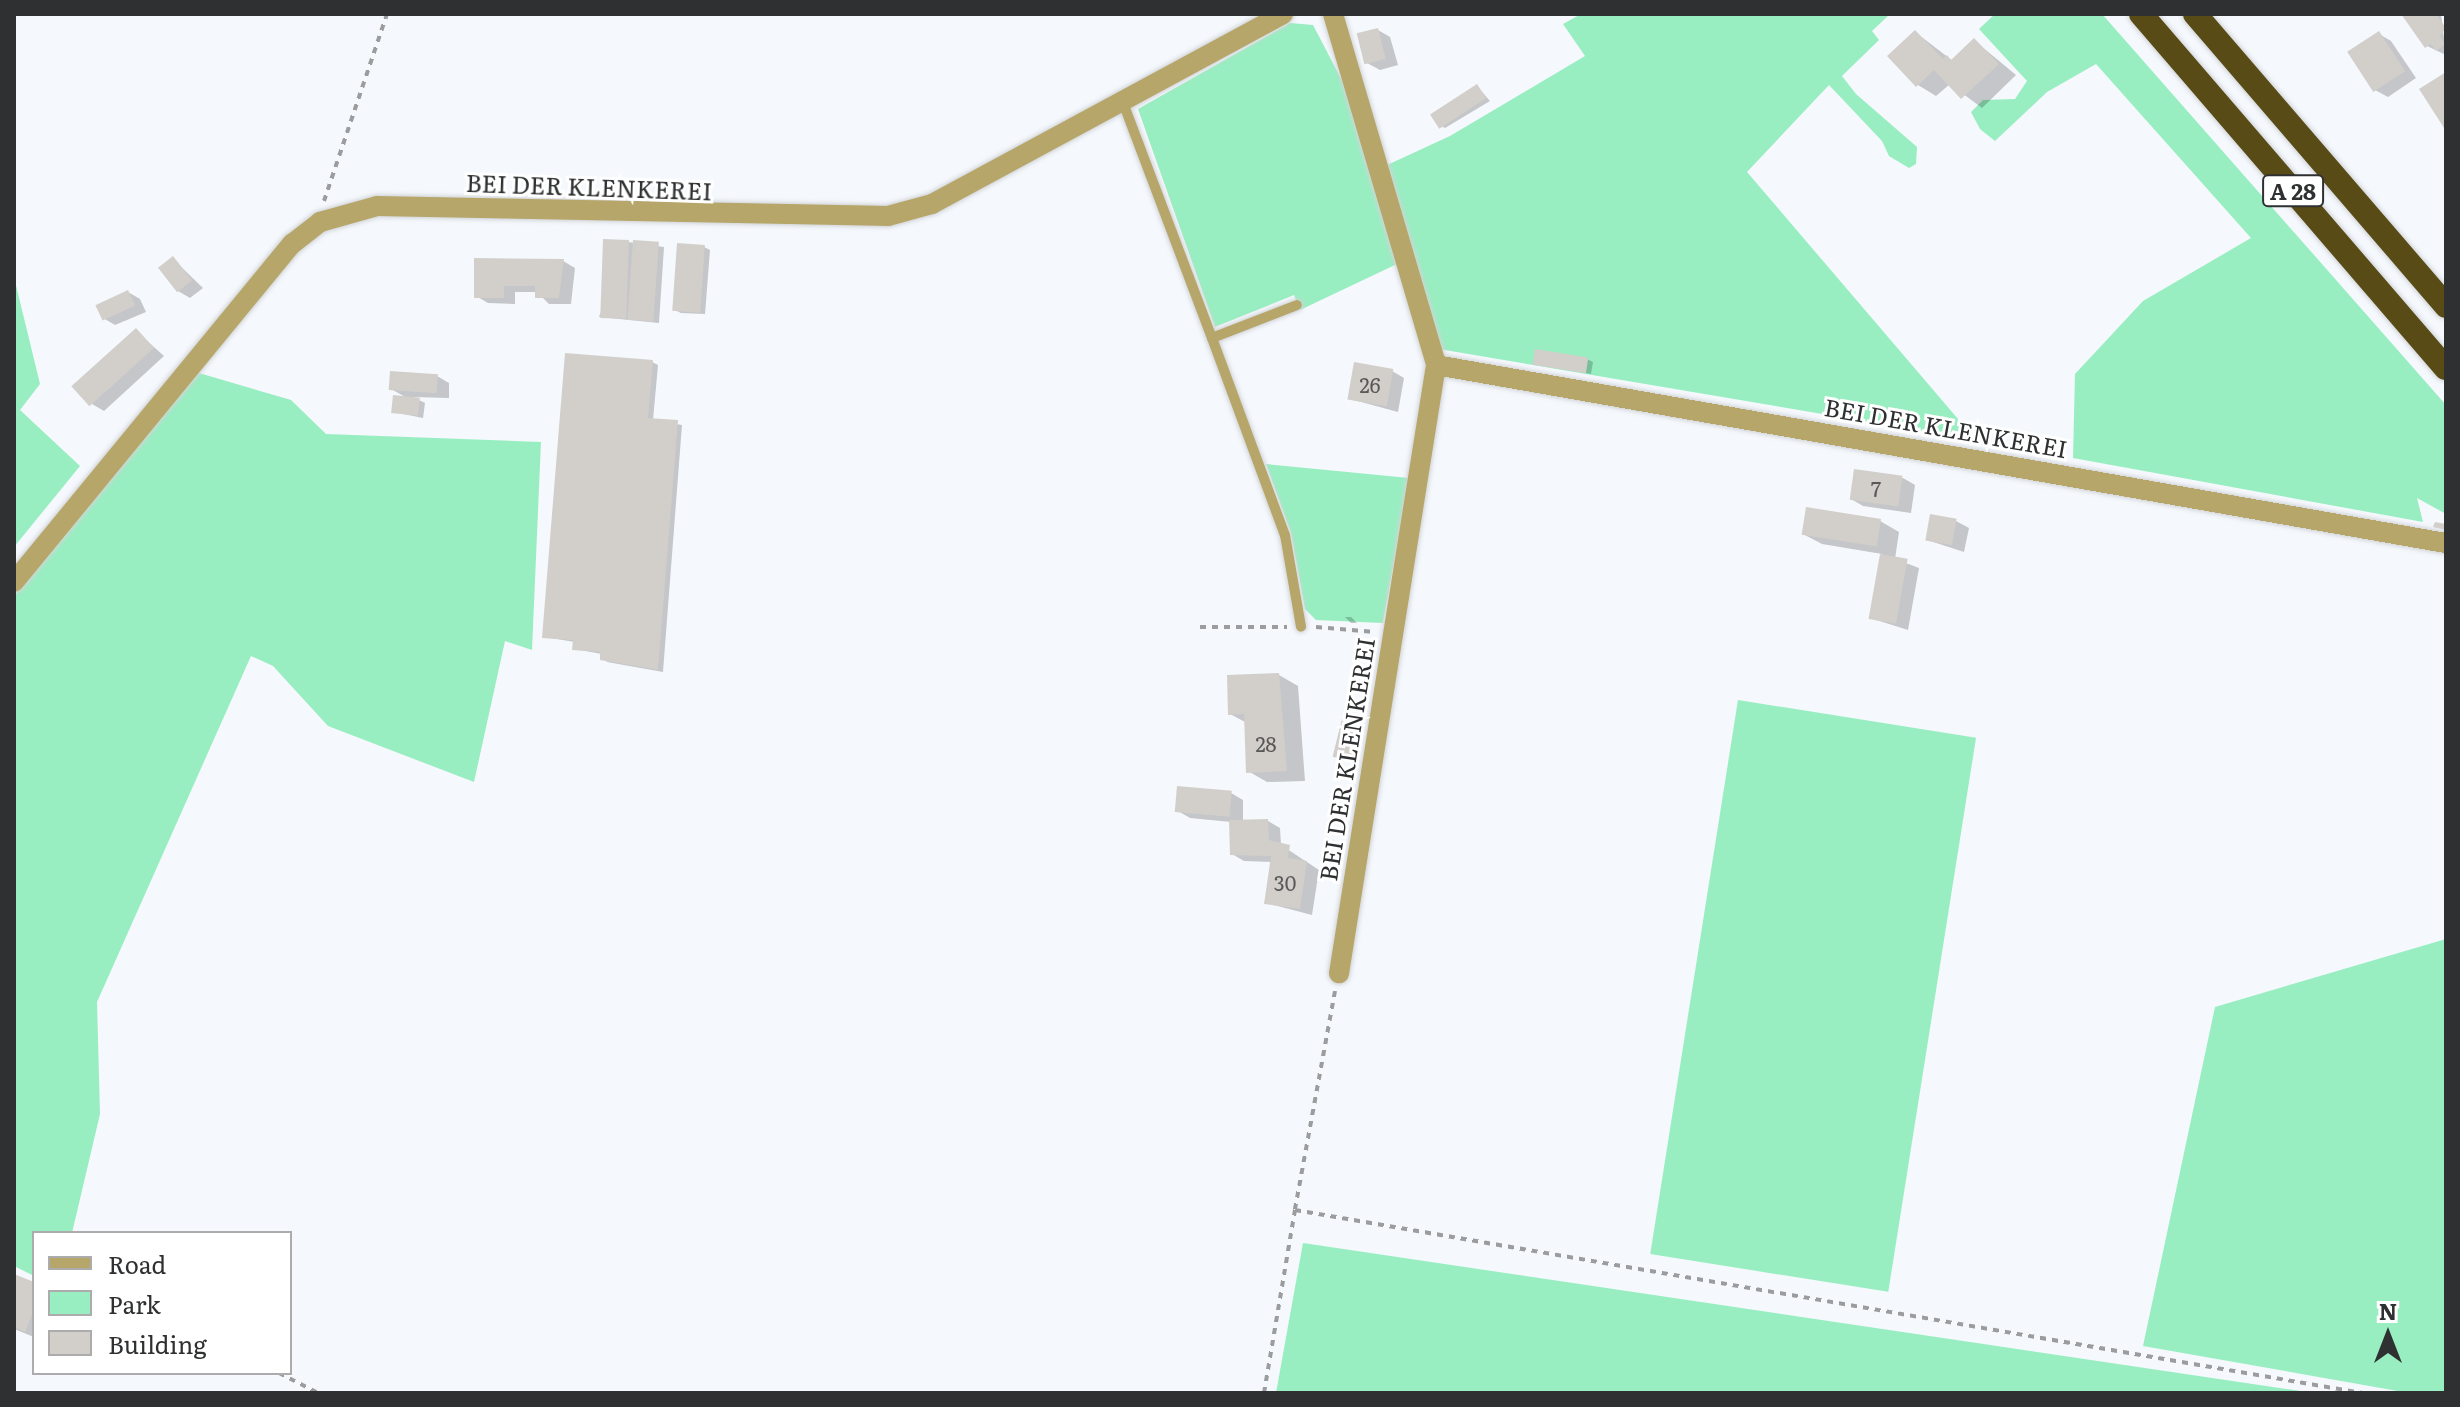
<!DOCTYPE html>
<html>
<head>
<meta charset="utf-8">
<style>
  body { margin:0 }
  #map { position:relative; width:2460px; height:1407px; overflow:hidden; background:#f5f8fc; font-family:Literata,serif }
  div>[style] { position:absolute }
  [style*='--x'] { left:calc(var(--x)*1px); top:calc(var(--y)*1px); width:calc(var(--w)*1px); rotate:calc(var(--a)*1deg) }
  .green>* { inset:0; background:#98eec1; transform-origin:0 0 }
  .shadow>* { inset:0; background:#0003 }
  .building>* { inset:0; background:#d2cfcb; transform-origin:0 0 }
  .path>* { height:4px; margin-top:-2px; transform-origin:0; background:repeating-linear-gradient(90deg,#9a9c9e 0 6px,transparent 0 12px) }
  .roads { filter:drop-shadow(0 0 2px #d1d4d7) drop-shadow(0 0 2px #d1d4d7) }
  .service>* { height:10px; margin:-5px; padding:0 5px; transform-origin:5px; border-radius:5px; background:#b7a66a }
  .minor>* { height:20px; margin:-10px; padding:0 10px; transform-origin:10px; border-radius:10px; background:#b7a66a }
  .motorway>* { height:24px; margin:-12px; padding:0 12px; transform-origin:12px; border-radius:12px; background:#594b16 }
  span { translate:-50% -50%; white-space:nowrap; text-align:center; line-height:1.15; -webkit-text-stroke:6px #fff; paint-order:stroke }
  .number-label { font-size:20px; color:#585858 }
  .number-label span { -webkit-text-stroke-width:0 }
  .shield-label span { padding:2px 6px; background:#fff; border:2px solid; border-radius:6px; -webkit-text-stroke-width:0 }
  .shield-label { font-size:22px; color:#2f3031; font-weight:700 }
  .street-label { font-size:24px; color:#2f3031 }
  .frame { position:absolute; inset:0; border:16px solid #2f3031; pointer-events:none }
  .legend { position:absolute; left:32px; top:1231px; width:260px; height:144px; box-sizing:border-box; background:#fff; border:2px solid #acacad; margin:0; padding:10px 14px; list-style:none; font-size:24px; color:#2f3031 }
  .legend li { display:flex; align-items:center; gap:16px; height:40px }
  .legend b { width:40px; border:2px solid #acacad }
  .north { position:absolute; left:2348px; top:1295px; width:80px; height:80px; -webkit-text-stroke:6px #fff; paint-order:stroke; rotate:0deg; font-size:22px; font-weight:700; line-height:32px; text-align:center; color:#2f3031 }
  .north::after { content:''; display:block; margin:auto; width:28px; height:36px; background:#2f3031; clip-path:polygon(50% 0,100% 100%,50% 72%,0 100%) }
</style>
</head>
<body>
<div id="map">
  <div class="green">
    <i style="clip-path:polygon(1581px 14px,1890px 14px,1872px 31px,1879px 40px,1842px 76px,1856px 94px,1917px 147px,1916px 164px,1909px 168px,1889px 156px,1882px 141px,1829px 85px,1747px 172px,1976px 440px,1439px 349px,1385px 166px,1450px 136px,1585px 56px,1563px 24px)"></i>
    <i style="clip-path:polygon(1995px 14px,2102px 14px,2446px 405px,2446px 514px,2417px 498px,2423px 522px,2073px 458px,2075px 374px,2143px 301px,2251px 238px,2096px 64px,2047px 92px,1995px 141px,1980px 129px,1971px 112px,1983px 100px,2015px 99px,2027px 81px,1979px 29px)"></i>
    <i style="clip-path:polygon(1290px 23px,1313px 25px,1345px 86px,1397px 264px,1300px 310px,1294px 295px,1215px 327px,1138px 109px)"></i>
    <i style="clip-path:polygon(14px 277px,40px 384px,20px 410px,80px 466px,14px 547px)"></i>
    <i style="clip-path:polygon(199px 373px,291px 400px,326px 434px,541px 442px,532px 650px,505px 641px,474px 782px,328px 726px,273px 666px,251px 656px,97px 1002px,100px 1114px,72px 1233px,34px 1233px,34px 1276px,14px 1266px,14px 596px)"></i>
    <i style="clip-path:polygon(1266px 464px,1409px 478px,1383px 623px,1316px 620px,1305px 609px,1291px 533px)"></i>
    <i style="left:1738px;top:700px;width:241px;height:561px;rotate:9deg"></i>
    <i style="clip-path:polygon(2446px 939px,2446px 1393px,2409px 1393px,2143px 1346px,2215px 1007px)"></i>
    <i style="clip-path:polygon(1303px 1243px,2314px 1393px,1276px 1393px)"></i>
  </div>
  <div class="shadow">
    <i style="clip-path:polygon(2404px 14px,2441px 14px,2446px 55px,2427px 46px)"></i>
    <i style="clip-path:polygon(1378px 30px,1390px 37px,1398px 65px,1380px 70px,1367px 63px)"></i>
    <i style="clip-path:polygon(1915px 32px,1953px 61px,1975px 41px,2016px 75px,1982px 108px,1950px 84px,1936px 96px,1918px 85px)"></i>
    <i style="clip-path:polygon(2379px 34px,2391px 41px,2416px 78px,2388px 97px,2375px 90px)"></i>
    <i style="clip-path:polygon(1477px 86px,1490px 101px,1445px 128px,1440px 125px)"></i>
    <i style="clip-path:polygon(628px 242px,664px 247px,659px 323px,599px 317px)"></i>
    <i style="clip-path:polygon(704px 247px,710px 250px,705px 314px,681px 313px,675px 310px)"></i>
    <i style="clip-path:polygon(173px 259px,203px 288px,190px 298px,178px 291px)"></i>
    <i style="clip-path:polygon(563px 261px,575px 268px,571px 304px,549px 304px,537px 292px,515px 292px,515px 304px,488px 303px,476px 296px)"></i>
    <i style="clip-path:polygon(128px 292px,140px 299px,146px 312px,115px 325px,103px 318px)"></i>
    <i style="clip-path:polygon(136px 331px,164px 356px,104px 411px,92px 404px)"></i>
    <i style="clip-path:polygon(1587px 359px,1593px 362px,1591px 374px,1535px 364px)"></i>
    <i style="clip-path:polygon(652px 362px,658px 365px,653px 420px,682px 425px,663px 672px,607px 662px,602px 654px,574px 649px,575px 642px,544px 637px)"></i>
    <i style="clip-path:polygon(1392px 371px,1404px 378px,1398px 412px,1350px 399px)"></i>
    <i style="clip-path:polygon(437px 376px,449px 383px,449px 398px,413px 397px,425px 403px,423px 418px,393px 412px,409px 399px,391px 389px)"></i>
    <i style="clip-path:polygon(1903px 478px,1915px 485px,1911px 513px,1863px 506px,1851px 499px)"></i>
    <i style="clip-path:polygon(1880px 521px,1899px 532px,1895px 559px,1919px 568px,1908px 630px,1870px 618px,1882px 554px,1822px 544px,1803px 534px)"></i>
    <i style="clip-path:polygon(1956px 521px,1969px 528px,1964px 552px,1927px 540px)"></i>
    <i style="clip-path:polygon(1345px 617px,1351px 617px,1357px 623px,1351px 623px)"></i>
    <i style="clip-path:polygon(1279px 675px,1298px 686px,1305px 781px,1267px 782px,1248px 771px,1247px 723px,1230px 714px)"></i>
    <i style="clip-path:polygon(1357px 725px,1363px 728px,1356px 762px,1342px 759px,1336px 756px)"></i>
    <i style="clip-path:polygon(1231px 793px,1243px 800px,1243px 821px,1268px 821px,1280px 828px,1281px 845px,1319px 870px,1312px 915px,1266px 903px,1272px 862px,1244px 861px,1232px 854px,1231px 822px,1190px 818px,1178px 811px)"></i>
    <i style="clip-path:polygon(14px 1276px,34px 1284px,34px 1337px,14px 1329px)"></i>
  </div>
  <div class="building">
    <i style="clip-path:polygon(2401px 14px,2436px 14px,2446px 28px,2440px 36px,2445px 44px,2436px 51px,2431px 44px,2425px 48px)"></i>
    <i style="left:1378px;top:28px;width:32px;height:22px;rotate:76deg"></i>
    <i style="clip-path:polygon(1915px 30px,1943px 59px,1947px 55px,1951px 60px,1974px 38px,1999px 64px,1961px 99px,1934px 70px,1916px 87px,1887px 56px)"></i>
    <i style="left:2379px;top:31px;width:48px;height:38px;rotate:57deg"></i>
    <i style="clip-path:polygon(2446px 72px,2446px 131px,2419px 89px)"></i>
    <i style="left:1477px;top:84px;width:17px;height:56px;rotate:57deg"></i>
    <i style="left:603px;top:239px;width:26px;height:79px;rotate:2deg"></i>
    <i style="left:633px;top:240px;width:26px;height:80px;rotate:4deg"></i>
    <i style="left:677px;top:243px;width:28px;height:68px;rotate:4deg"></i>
    <i style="left:173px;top:256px;width:31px;height:19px;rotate:52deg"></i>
    <i style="clip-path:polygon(474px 258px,564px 259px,559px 298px,535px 298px,535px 286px,504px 286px,504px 298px,474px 298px)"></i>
    <i style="left:128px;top:290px;width:17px;height:36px;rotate:65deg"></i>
    <i style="left:136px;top:328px;width:27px;height:87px;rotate:48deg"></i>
    <i style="left:1535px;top:349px;width:54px;height:16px;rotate:9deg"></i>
    <i style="clip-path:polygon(565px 353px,653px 360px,648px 418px,678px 420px,658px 670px,600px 660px,600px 652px,572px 650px,573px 640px,542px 638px)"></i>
    <i style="left:1354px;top:362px;width:40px;height:38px;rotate:10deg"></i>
    <i style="left:390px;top:371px;width:48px;height:19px;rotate:4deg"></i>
    <i style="left:393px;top:395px;width:27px;height:18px;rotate:6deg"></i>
    <i style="left:1854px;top:469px;width:49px;height:31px;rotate:8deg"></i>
    <i style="left:1806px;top:507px;width:76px;height:28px;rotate:9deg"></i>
    <i style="left:1930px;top:514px;width:27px;height:27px;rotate:10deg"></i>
    <i style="clip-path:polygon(2435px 522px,2446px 524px,2446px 530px,2433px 527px)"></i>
    <i style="left:1880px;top:554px;width:28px;height:66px;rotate:10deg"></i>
    <i style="clip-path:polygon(1279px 673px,1287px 771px,1246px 773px,1244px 714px,1228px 715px,1227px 675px)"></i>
    <i style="left:1342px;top:719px;width:16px;height:39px;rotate:14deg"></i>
    <i style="left:1177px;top:786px;width:55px;height:26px;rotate:5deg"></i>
    <i style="clip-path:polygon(1268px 819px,1269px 840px,1290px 845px,1288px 858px,1307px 861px,1300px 909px,1264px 904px,1271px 856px,1230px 855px,1229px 820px)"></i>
    <i style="clip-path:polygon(14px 1274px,34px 1282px,34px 1310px,25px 1332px,14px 1327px)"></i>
  </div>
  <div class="path">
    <i style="--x:324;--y:201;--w:197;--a:-71.4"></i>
    <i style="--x:1200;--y:627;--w:87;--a:0"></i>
    <i style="--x:1316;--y:627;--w:59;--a:4.8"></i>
    <i style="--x:1335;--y:991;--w:223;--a:100.4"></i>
    <i style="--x:1295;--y:1210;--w:1083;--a:9.73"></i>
    <i style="--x:279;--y:1373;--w:44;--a:27.1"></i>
    <i style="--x:1264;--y:1393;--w:186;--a:-80.4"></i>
  </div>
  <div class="roads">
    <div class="service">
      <i style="--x:1122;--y:100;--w:254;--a:69.3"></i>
      <i style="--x:1212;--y:338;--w:91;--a:-21.2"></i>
      <i style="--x:1212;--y:338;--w:210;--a:69.7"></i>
      <i style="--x:1285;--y:535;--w:93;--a:80.1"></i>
    </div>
    <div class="minor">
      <i style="--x:1333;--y:14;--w:366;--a:73.6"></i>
      <i style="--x:1436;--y:365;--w:616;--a:99.06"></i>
      <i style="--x:1436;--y:365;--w:1026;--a:10"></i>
      <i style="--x:14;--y:582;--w:438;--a:-50.6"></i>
      <i style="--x:292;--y:244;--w:36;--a:-38"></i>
      <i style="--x:320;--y:222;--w:59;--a:-15.7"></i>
      <i style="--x:377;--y:206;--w:511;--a:1.12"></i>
      <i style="--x:888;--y:216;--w:46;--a:-15.3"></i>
      <i style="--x:932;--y:204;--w:399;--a:-28.4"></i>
    </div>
    <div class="motorway">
      <i style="--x:2141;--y:14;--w:467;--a:49.3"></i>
      <i style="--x:2195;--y:14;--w:385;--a:49.3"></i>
    </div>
  </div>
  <div class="number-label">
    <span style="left:1370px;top:384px">26</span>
    <span style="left:1876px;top:488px">7</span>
    <span style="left:1266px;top:743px">28</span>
    <span style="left:1285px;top:882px">30</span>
  </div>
  <div class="shield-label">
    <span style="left:2293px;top:191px">A 28</span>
  </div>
  <div class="street-label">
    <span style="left:589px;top:186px;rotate:2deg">BEI DER KLENKEREI</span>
    <span style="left:1946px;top:427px;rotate:10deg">BEI DER KLENKEREI</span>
    <span style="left:1346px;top:759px;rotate:-81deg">BEI DER KLENKEREI</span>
  </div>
  <div class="frame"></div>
  <ul class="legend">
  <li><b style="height:10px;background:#b7a66a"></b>Road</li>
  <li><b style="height:22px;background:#98eec1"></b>Park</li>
  <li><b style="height:22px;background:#d2cfcb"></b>Building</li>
  </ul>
  <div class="north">N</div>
</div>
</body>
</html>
